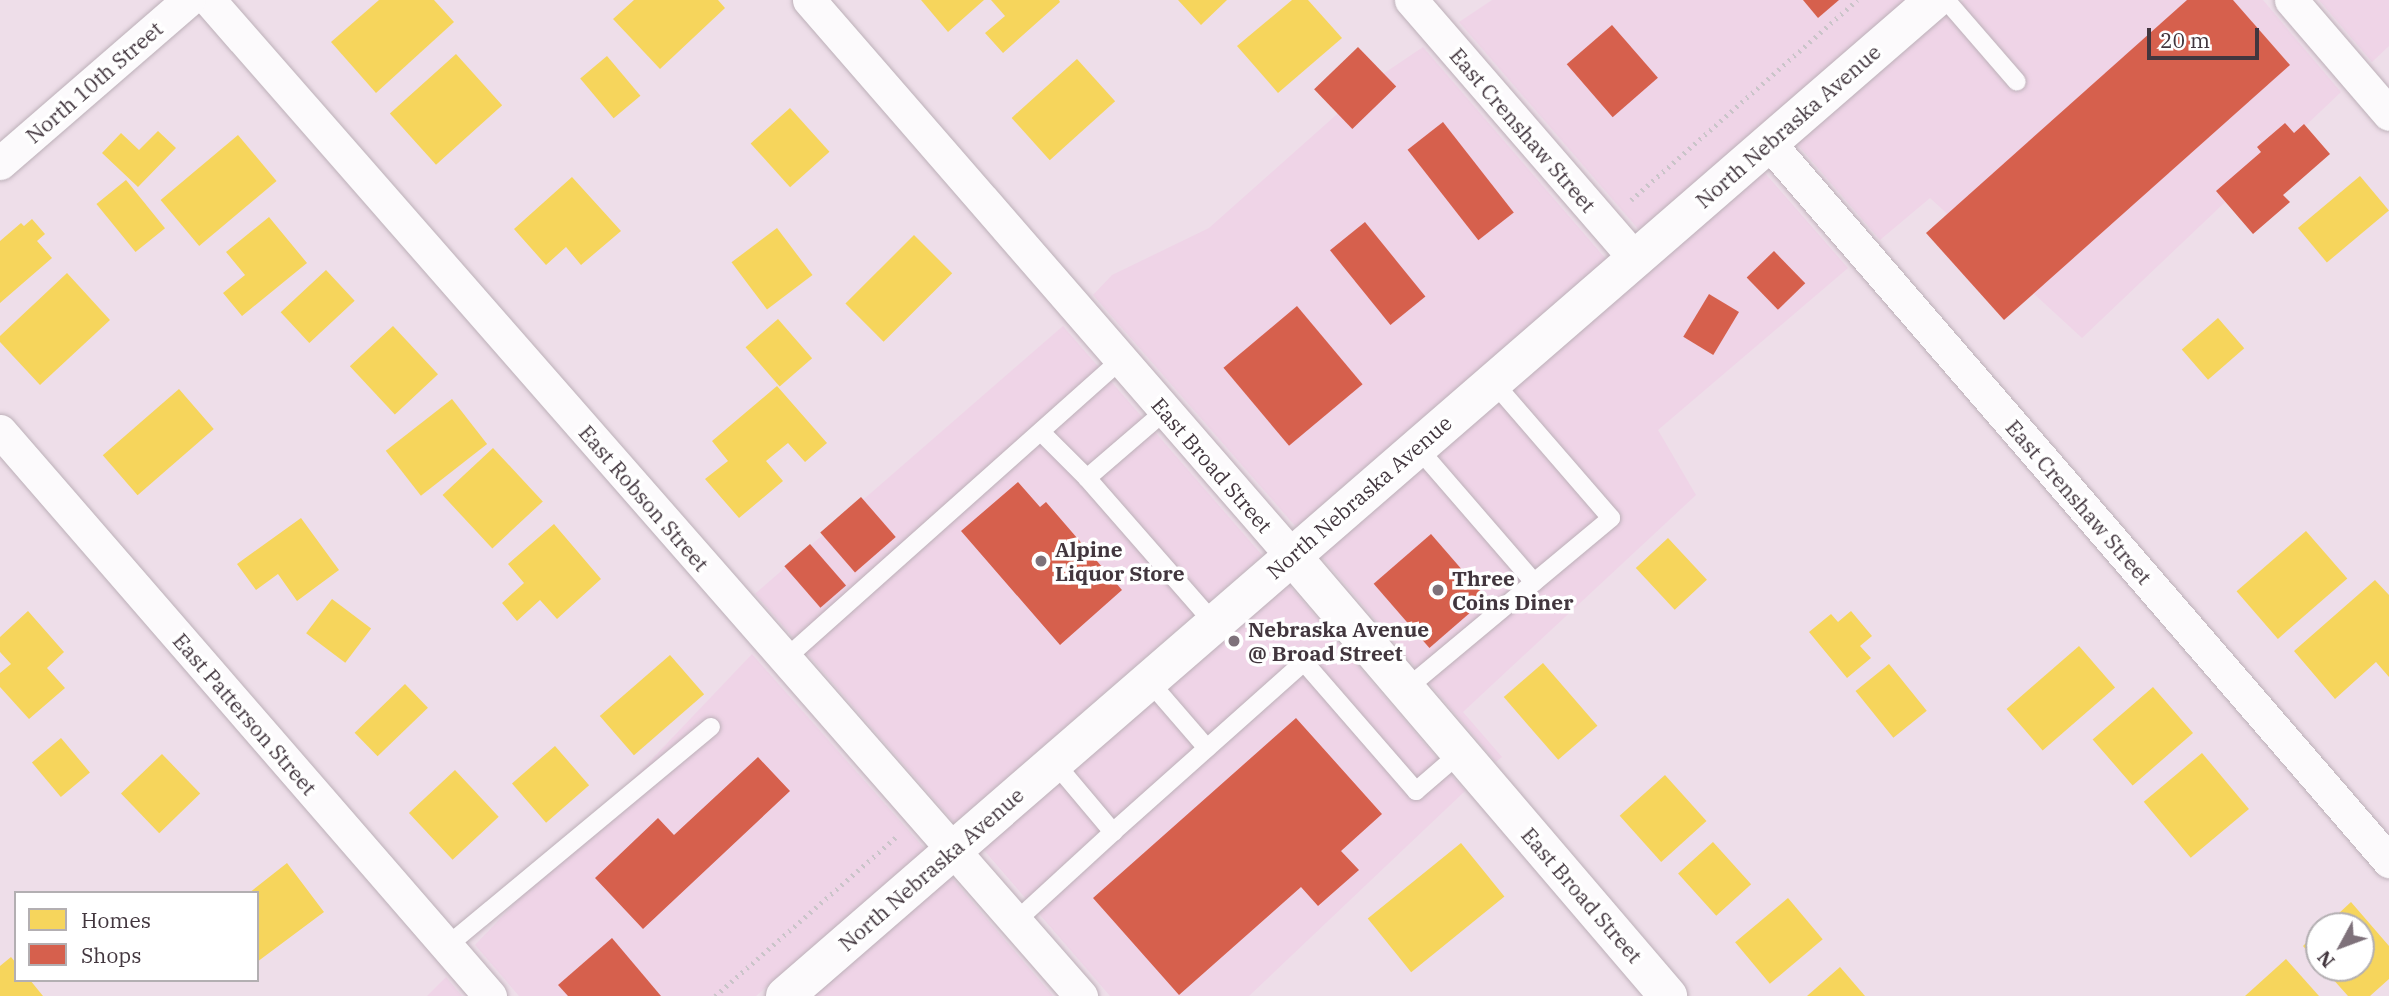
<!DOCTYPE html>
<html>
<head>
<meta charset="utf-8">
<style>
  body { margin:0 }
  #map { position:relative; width:2389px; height:996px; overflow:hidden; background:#eedee9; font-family:"IBM Plex Serif",serif }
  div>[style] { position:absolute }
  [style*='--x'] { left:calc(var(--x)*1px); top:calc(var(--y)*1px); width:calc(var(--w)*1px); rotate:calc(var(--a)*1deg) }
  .built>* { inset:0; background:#efd4e7; transform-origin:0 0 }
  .homes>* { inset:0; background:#f6d55c; transform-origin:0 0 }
  .shops>* { inset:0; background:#d6604d; transform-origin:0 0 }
  .path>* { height:4.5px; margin-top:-2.25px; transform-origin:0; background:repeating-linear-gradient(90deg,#cac4c9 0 2px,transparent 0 7px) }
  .roads { filter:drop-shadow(0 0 2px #bcb0b8) drop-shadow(0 0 2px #bcb0b8) }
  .lane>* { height:18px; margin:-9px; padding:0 9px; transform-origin:9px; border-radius:9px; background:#fcfafc }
  .street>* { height:33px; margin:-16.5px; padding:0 16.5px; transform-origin:16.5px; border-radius:16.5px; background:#fcfafc }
  .secondary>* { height:38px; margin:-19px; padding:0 19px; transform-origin:19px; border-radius:19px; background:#fcfafc }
  .primary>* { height:38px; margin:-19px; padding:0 19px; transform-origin:19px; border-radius:19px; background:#fcfafc }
  .dots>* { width:19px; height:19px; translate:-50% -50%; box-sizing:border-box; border:4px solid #fff; border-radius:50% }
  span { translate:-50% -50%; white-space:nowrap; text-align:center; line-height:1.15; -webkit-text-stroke:7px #fff; paint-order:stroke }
  .street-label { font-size:21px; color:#42363e }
  .poi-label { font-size:21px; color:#42363e; font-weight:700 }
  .left { translate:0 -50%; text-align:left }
  .legend { position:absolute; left:14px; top:891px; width:245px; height:91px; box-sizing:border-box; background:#fff; border:2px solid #b3afb2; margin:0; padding:9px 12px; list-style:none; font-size:21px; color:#42363e }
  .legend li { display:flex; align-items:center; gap:14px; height:35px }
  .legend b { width:35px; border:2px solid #b3afb2 }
  .north { position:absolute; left:2305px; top:912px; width:70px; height:70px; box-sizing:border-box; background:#fff; border:2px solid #b3afb2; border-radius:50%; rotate:229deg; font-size:19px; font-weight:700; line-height:28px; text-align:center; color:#42363e }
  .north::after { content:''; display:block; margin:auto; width:24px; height:32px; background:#7e717a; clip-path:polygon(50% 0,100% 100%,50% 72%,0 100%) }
  .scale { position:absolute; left:2147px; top:28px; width:112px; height:32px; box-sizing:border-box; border:4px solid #42363e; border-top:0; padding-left:9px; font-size:21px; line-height:24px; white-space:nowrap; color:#42363e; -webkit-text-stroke:5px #fff; paint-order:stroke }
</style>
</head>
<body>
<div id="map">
  <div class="built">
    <i style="clip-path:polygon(1492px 0,1905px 0,1639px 230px,1459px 22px)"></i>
    <i style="clip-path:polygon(1964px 0,2263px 0,2341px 92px,2082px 338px,1930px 198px,1880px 240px,1797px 144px)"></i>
    <i style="clip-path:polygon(2319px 0,2389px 0,2389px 46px,2372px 62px)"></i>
    <i style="clip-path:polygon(1423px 47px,1606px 259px,1296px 527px,1093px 295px,1112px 275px,1209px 228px,1380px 76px)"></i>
    <i style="clip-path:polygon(1764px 172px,1848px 268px,1658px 430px,1696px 495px,1463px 712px,1502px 757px,1496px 762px,1321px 556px)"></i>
    <i style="left:1063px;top:326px;width:304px;height:408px;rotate:49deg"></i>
    <i style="clip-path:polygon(1288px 584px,1465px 791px,1249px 996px,1110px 996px,983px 849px)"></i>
    <i style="clip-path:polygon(752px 654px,925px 849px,756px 996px,519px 996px,475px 945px)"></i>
    <i style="clip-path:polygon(951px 877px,1053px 996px,814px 996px)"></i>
    <i style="clip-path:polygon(446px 977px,462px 996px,427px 996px)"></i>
  </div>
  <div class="homes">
    <i style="clip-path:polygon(379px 0,434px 0,454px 22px,376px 93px,331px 42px)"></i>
    <i style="clip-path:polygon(634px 0,718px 0,725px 8px,660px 69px,613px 19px)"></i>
    <i style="clip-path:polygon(921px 0,984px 0,948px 32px)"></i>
    <i style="clip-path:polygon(991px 0,1059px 0,1060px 2px,1003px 53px,985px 33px,1005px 16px)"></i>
    <i style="clip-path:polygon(1178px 0,1227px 0,1201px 25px)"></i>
    <i style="clip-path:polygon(1292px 0,1308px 0,1342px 38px,1278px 93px,1237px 46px)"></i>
    <i style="left:456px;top:54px;width:69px;height:89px;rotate:48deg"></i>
    <i style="left:607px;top:56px;width:52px;height:35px;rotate:50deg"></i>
    <i style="left:1077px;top:59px;width:57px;height:88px;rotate:48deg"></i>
    <i style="left:790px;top:108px;width:59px;height:53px;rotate:48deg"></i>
    <i style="clip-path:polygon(158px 131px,176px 148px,138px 187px,102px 153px,121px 133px,139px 150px)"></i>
    <i style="left:238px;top:135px;width:60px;height:101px;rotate:50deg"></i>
    <i style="left:2360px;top:176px;width:45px;height:81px;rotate:50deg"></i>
    <i style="clip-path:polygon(572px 177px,621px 231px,581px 265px,566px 247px,546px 265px,514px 229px)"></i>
    <i style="left:126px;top:180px;width:62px;height:38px;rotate:51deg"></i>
    <i style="clip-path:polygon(269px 217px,307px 263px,242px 316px,223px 293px,245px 275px,226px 252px)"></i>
    <i style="clip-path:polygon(32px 219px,45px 234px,37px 241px,52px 258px,0 303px,0 241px,21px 223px,24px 226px)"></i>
    <i style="left:777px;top:228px;width:59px;height:57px;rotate:53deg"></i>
    <i style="left:914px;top:235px;width:54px;height:97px;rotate:45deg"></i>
    <i style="left:326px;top:270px;width:42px;height:62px;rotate:47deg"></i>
    <i style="clip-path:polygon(67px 273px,110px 320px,40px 385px,0 342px,0 336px)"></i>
    <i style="left:2218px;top:318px;width:40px;height:48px;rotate:49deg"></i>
    <i style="left:778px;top:319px;width:52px;height:43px;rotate:49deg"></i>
    <i style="left:393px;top:326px;width:66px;height:59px;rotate:47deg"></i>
    <i style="clip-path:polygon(777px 386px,827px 443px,805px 462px,788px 443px,766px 461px,783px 481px,739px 518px,705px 479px,728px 461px,712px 441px)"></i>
    <i style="left:179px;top:389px;width:53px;height:101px;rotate:49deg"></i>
    <i style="left:452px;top:399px;width:57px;height:84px;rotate:52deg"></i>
    <i style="left:493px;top:448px;width:73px;height:69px;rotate:47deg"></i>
    <i style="clip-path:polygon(301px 518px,339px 570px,297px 601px,278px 574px,256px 590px,237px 564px)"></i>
    <i style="clip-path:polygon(554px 524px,601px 579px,557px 619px,540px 600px,517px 621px,502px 603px,524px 583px,508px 564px)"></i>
    <i style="left:2306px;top:531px;width:63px;height:92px;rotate:49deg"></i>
    <i style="left:1668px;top:538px;width:57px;height:44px;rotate:47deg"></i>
    <i style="clip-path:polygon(2375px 580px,2389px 595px,2389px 677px,2376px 662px,2335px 699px,2294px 651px)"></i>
    <i style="left:332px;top:599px;width:49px;height:43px;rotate:37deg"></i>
    <i style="clip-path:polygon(28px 611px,64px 652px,47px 668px,65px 688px,29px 719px,0 687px,0 673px,11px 664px,0 652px,0 637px)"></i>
    <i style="clip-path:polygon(1851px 611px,1872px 636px,1860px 646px,1871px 658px,1847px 678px,1809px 632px,1831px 614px,1838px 622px)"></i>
    <i style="left:2079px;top:646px;width:55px;height:96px;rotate:49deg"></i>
    <i style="left:670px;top:655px;width:52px;height:93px;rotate:49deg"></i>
    <i style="left:1543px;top:663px;width:83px;height:52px;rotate:49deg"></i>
    <i style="left:1889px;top:664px;width:60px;height:43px;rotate:51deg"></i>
    <i style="left:405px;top:684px;width:33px;height:70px;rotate:46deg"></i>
    <i style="left:2153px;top:687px;width:61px;height:80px;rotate:49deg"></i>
    <i style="left:61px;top:738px;width:45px;height:38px;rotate:50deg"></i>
    <i style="left:555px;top:746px;width:52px;height:57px;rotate:49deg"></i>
    <i style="left:2202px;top:753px;width:73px;height:76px;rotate:50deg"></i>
    <i style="left:162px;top:754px;width:55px;height:57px;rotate:46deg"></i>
    <i style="left:455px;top:770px;width:64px;height:63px;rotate:47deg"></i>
    <i style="left:1665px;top:775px;width:62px;height:61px;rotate:48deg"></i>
    <i style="left:1713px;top:842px;width:57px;height:47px;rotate:48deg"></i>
    <i style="left:1461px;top:843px;width:69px;height:120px;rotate:51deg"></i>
    <i style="clip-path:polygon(287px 863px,324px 912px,257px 962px,257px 893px,249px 893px)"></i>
    <i style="left:1788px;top:898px;width:54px;height:69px;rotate:50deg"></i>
    <i style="clip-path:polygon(2351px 902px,2389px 946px,2389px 979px,2370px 996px,2348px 996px,2323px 968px,2361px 968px,2361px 926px,2325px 926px)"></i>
    <i style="clip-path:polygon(2319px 931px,2319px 964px,2303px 946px)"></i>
    <i style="clip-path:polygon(11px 957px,16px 963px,16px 980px,30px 980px,43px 996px,0 996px,0 966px)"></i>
    <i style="clip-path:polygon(2286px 959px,2319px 996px,2245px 996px)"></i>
    <i style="clip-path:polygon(1840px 967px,1865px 996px,1807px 996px)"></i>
  </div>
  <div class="shops">
    <i style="clip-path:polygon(1803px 0,1839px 0,1818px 18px)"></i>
    <i style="clip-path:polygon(2187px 0,2233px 0,2290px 65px,2004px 320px,1926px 233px)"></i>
    <i style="left:1612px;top:25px;width:70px;height:60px;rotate:49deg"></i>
    <i style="left:1358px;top:47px;width:55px;height:61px;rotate:46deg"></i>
    <i style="left:1443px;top:122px;width:115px;height:45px;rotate:52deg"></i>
    <i style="clip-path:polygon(2285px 123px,2294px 133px,2304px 124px,2330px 154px,2283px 195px,2290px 202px,2253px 234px,2216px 191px,2261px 152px,2257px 147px)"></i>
    <i style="left:1365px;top:222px;width:96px;height:45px;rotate:51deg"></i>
    <i style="left:1774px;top:251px;width:45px;height:38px;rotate:46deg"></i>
    <i style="left:1709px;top:294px;width:35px;height:50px;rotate:31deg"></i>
    <i style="left:1297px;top:306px;width:102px;height:96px;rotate:50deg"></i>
    <i style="clip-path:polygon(1018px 482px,1040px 507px,1046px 502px,1122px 590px,1060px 645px,961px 531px)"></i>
    <i style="left:861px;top:497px;width:53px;height:54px;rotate:49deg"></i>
    <i style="left:1431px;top:534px;width:85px;height:76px;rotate:49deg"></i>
    <i style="left:810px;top:544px;width:55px;height:34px;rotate:49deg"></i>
    <i style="clip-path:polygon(1296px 718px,1382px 814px,1341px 851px,1359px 870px,1318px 906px,1301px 887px,1179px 995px,1093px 898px)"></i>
    <i style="clip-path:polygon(758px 757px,790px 791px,643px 929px,595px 878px,658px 818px,674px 835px)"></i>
    <i style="clip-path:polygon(612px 938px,661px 996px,568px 996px,558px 985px)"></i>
  </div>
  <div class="path">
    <i style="--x:1631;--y:200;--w:302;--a:-41.5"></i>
    <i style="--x:715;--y:996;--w:241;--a:-41.3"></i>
  </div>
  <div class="roads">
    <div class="lane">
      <i style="--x:1946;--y:0;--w:108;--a:49.1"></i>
      <i style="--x:1165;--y:411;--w:103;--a:139.3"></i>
      <i style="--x:1087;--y:478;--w:191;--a:48.8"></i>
      <i style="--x:1041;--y:432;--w:65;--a:45"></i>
      <i style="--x:1417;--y:447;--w:179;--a:49.1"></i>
      <i style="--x:785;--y:659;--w:450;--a:-41.7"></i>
      <i style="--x:1148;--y:680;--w:90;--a:49.1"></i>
      <i style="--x:1406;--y:689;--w:267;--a:-39.8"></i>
      <i style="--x:1611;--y:518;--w:180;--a:-130.9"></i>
      <i style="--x:1054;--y:762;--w:92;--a:49.9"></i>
      <i style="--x:1113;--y:832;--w:256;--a:-41.7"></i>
      <i style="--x:1304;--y:662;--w:171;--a:49"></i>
      <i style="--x:1416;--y:791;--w:58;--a:-40.8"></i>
      <i style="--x:1016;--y:921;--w:132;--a:-42.5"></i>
      <i style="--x:447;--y:946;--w:343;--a:-39.7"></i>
    </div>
    <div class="street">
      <i style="--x:209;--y:0;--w:1324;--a:48.8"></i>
      <i style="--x:809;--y:0;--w:736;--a:49.02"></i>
      <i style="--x:1411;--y:0;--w:342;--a:49.1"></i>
      <i style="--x:2291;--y:0;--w:150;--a:49.3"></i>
      <i style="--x:1769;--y:143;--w:949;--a:49.19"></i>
      <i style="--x:0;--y:163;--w:249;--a:-40.9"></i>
      <i style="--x:0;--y:431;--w:748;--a:49.07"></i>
    </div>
    <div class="secondary">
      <i style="--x:1292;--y:556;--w:579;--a:49.48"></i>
    </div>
    <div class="primary">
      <i style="--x:785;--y:996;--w:1521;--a:-40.92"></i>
    </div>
  </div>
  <div class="dots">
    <i style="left:1041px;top:561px;background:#7e717a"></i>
    <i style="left:1438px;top:590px;background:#7e717a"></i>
    <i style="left:1234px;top:641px;background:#7e717a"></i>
  </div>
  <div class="street-label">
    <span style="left:94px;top:82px;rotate:-41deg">North 10th Street</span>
    <span style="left:1788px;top:126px;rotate:-41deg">North Nebraska Avenue</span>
    <span style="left:1523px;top:130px;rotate:49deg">East Crenshaw Street</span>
    <span style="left:1212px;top:465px;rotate:49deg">East Broad Street</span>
    <span style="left:1359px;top:497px;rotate:-41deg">North Nebraska Avenue</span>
    <span style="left:644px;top:498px;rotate:49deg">East Robson Street</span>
    <span style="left:2079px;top:502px;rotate:49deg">East Crenshaw Street</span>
    <span style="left:245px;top:714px;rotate:49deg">East Patterson Street</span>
    <span style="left:931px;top:869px;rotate:-41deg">North Nebraska Avenue</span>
    <span style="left:1582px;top:895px;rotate:49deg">East Broad Street</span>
  </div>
  <div class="poi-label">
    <span class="left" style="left:1055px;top:561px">Alpine<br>Liquor Store</span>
    <span class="left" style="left:1452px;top:590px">Three<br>Coins Diner</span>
    <span class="left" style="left:1248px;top:641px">Nebraska Avenue<br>@ Broad Street</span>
  </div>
  <ul class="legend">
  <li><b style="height:19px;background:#f6d55c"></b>Homes</li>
  <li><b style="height:19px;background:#d6604d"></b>Shops</li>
  </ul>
  <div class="north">N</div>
  <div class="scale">20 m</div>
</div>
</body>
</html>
